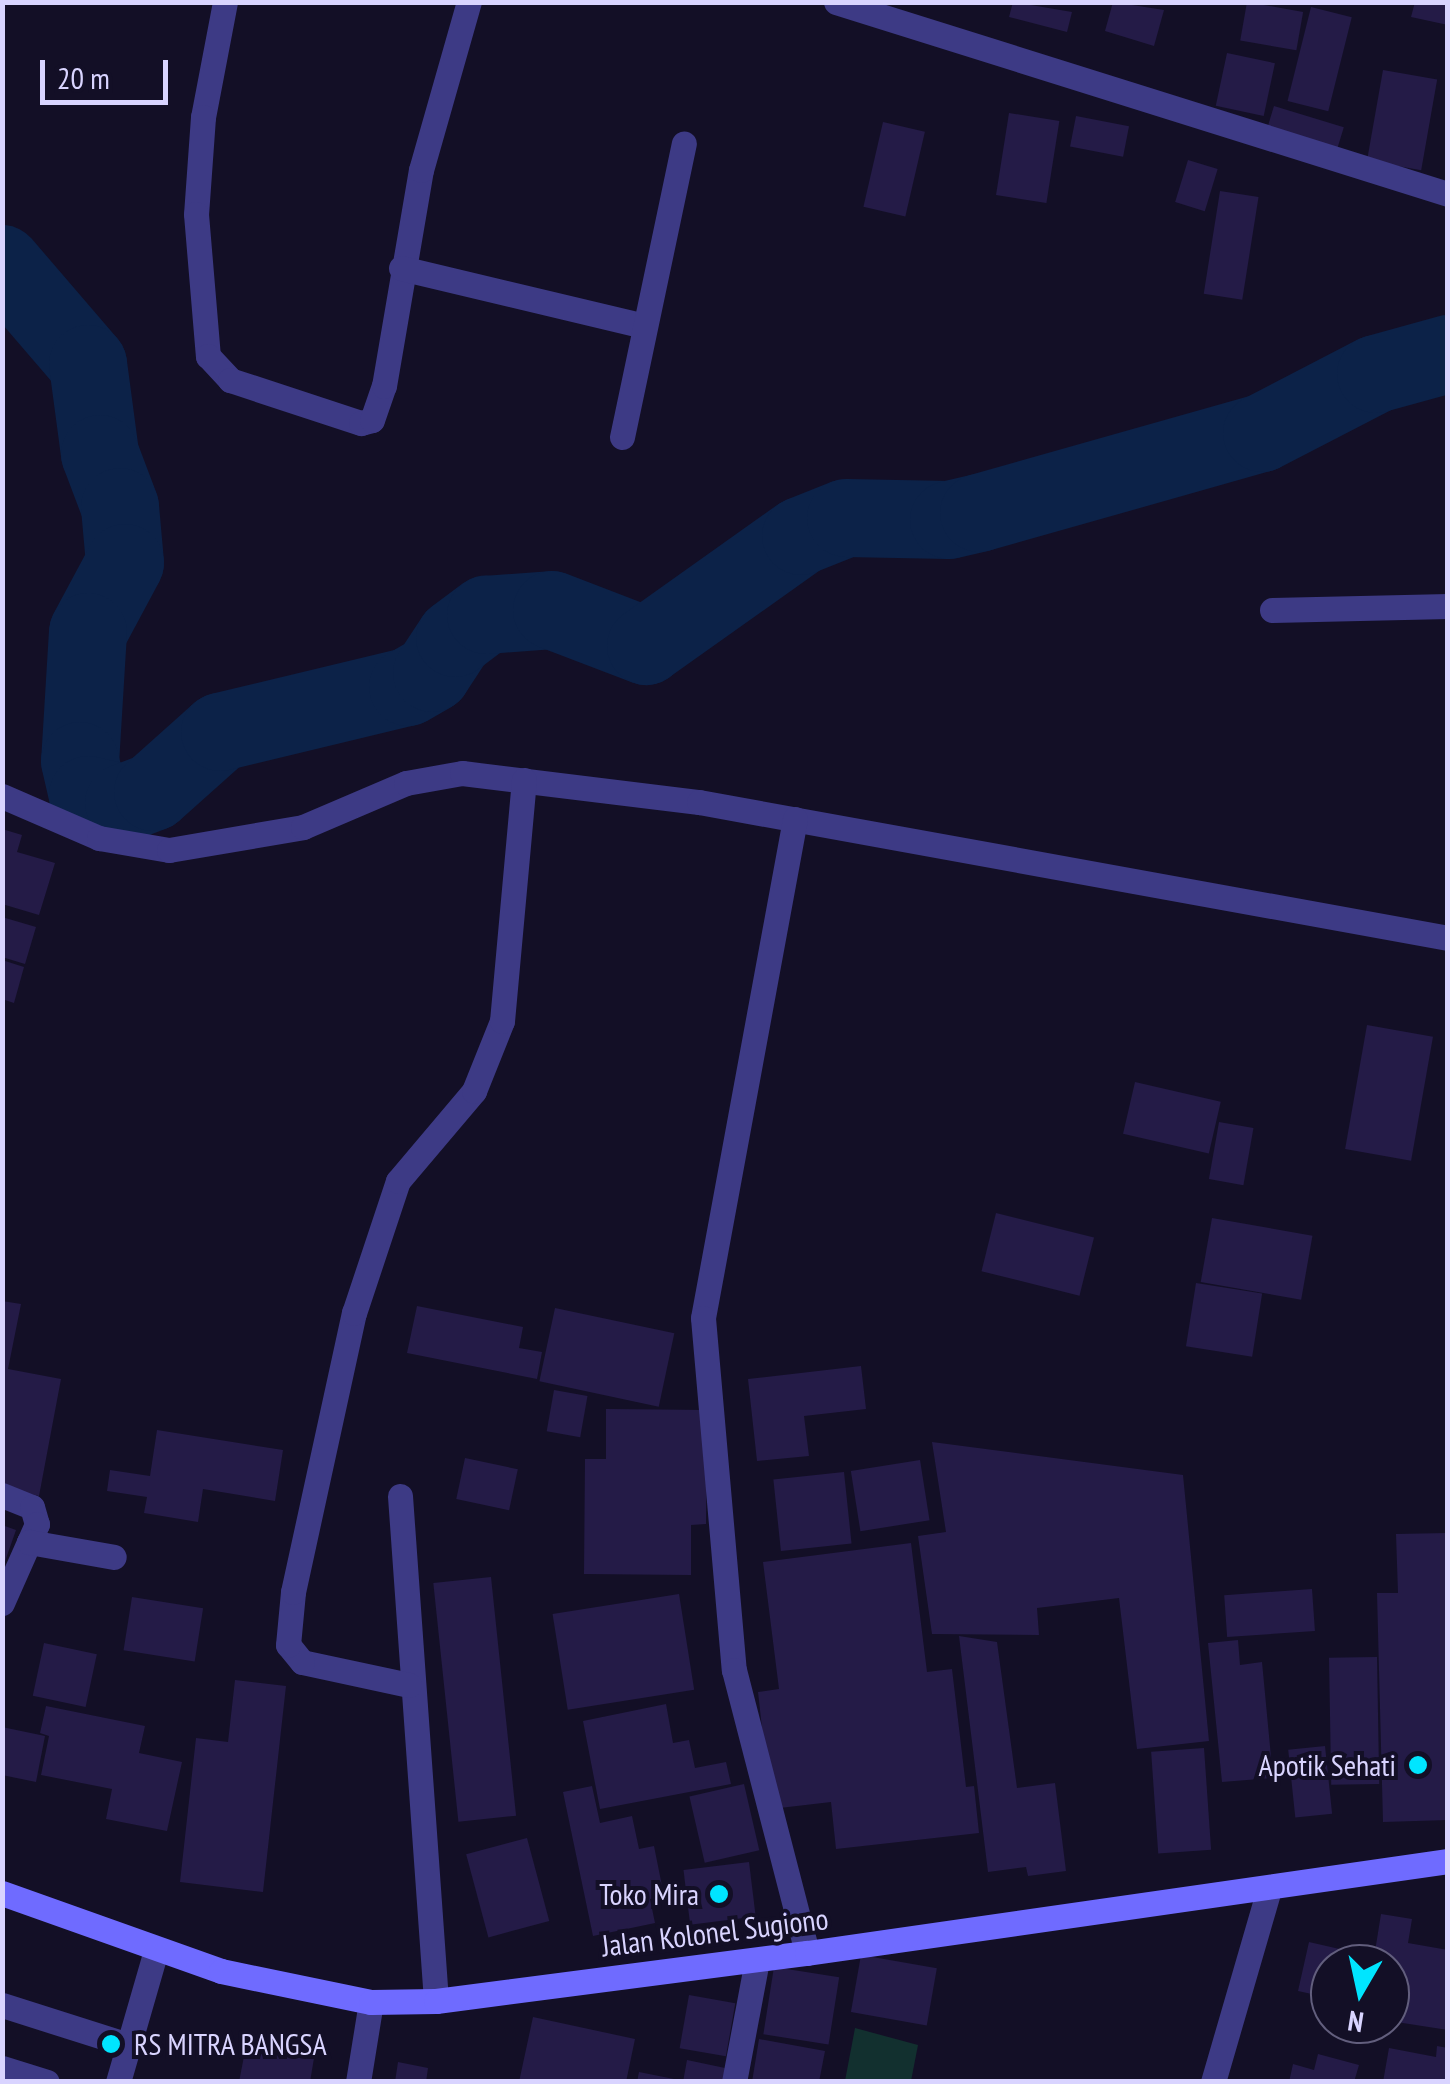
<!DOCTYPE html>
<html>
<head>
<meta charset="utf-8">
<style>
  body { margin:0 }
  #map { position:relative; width:1450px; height:2084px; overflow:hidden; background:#130f26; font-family:"PT Sans Narrow",sans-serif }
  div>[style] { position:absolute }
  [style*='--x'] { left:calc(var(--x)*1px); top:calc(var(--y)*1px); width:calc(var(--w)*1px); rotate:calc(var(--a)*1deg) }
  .green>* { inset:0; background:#12302f }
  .river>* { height:78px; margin:-39px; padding:0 39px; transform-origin:39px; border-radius:39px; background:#0c2248 }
  .building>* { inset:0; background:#241b47; transform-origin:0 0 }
  .lane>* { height:25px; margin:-12.5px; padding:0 12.5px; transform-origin:12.5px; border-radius:12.5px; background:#3d3a85 }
  .street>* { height:25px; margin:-12.5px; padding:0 12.5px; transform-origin:12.5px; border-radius:12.5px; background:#3d3a85 }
  .secondary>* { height:25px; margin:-12.5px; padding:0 12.5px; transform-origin:12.5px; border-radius:12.5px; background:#6f6bff }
  .dots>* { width:28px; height:28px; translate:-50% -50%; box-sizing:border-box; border:5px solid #130f26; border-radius:50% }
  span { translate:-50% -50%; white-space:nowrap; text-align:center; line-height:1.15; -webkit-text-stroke:8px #130f26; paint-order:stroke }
  .poi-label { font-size:30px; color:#d9d4ff }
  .right { translate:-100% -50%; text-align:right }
  .left { translate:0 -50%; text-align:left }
  .street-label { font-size:30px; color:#d9d4ff }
  .frame { position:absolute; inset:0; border:5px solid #d9d4ff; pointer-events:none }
  .north { position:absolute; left:1310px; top:1944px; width:100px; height:100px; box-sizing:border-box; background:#130f26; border:2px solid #625e7d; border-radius:50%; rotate:189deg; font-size:28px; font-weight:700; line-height:40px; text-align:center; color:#d9d4ff }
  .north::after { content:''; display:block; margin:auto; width:35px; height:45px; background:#00e5ff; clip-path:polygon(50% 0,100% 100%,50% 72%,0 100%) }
  .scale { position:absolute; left:40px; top:60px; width:128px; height:45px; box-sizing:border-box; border:5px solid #d9d4ff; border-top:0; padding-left:12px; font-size:30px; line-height:35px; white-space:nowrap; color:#d9d4ff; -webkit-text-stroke:8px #130f26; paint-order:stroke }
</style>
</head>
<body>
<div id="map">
  <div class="green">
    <i style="clip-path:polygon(855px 2028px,918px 2045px,911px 2081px,845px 2081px)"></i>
  </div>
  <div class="river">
    <i style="--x:2;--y:264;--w:132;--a:49.3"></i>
    <i style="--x:88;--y:364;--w:91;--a:82.4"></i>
    <i style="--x:100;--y:454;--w:57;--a:69.3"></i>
    <i style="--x:120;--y:507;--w:56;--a:84.9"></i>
    <i style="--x:125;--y:563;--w:78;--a:118.2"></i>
    <i style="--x:88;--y:632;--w:129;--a:93.5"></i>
    <i style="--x:80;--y:761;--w:35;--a:77"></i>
    <i style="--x:88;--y:795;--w:37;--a:13"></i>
    <i style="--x:124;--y:803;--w:31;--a:-21"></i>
    <i style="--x:153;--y:792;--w:90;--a:-41.8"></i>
    <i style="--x:220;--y:732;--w:193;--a:-13.5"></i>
    <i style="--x:408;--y:687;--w:28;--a:-30"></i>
    <i style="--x:432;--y:673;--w:42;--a:-56.7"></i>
    <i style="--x:455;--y:638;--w:39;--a:-37"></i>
    <i style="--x:486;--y:615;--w:66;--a:-4.3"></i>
    <i style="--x:552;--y:610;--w:101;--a:21"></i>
    <i style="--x:646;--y:646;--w:190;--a:-35.4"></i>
    <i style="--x:801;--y:536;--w:48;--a:-21.8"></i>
    <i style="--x:846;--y:518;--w:103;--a:1.1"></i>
    <i style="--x:949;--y:520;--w:31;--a:-13"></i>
    <i style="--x:979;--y:513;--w:294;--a:-15.8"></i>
    <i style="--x:1262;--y:433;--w:128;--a:-27.4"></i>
    <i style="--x:1376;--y:374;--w:75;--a:-15.5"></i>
  </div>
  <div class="building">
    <i style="clip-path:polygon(1013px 2px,1072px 12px,1067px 32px,1009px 17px)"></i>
    <i style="clip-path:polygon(1113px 2px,1164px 10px,1154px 46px,1105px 31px)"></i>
    <i style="left:1247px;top:2px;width:57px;height:39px;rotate:10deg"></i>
    <i style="clip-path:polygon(1415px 2px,1448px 2px,1448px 25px,1411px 17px)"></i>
    <i style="left:1311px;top:7px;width:42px;height:97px;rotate:14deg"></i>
    <i style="left:1227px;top:53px;width:49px;height:54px;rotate:12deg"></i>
    <i style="left:1383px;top:70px;width:55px;height:92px;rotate:10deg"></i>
    <i style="left:1274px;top:106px;width:73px;height:25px;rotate:17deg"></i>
    <i style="left:1009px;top:113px;width:51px;height:83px;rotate:9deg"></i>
    <i style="left:1076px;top:116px;width:54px;height:31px;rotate:11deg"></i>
    <i style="left:883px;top:122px;width:43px;height:87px;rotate:13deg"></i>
    <i style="left:1188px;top:160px;width:31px;height:44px;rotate:17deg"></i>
    <i style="left:1220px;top:191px;width:39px;height:104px;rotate:9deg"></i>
    <i style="clip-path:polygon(2px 829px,22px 835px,17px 852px,55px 863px,39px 915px,2px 904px)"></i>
    <i style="clip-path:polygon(2px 917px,36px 927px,25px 964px,2px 957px)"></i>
    <i style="clip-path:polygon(2px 960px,24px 967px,14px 1003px,2px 999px)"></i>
    <i style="left:1367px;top:1025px;width:67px;height:126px;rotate:10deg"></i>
    <i style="left:1135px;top:1082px;width:88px;height:53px;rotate:13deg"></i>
    <i style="left:1219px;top:1122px;width:35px;height:58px;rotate:10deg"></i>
    <i style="left:996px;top:1213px;width:101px;height:60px;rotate:14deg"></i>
    <i style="left:1212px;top:1218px;width:102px;height:65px;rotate:10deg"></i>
    <i style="left:1196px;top:1283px;width:67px;height:64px;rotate:9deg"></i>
    <i style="clip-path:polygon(2px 1301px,21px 1304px,8px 1369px,61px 1379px,39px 1496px,2px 1489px)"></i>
    <i style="clip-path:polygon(417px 1306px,523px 1327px,519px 1348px,542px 1352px,537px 1379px,407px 1353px)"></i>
    <i style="left:555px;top:1308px;width:122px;height:75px;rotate:12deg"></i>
    <i style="clip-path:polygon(861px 1366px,866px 1409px,804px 1416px,809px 1456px,757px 1461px,748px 1379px)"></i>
    <i style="left:554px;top:1390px;width:34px;height:42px;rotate:10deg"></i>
    <i style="clip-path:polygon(606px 1409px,707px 1410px,706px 1524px,691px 1525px,691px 1575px,584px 1574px,585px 1459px,606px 1459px)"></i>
    <i style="clip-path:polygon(157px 1430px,283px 1450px,275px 1501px,203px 1489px,198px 1522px,144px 1513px,147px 1497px,107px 1491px,110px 1470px,150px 1476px)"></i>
    <i style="clip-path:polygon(932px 1442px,1183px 1475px,1209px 1741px,1137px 1749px,1119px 1598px,1037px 1608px,1039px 1635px,932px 1634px,918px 1536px,946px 1532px)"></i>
    <i style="left:465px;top:1458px;width:54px;height:42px;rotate:12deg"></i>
    <i style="left:920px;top:1460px;width:61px;height:70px;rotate:81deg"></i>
    <i style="left:844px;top:1472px;width:72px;height:71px;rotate:84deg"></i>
    <i style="clip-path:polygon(2px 1525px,16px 1530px,3px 1567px,2px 1567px)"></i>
    <i style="clip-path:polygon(1448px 1533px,1448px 1820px,1383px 1822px,1377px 1593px,1398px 1593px,1396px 1534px)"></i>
    <i style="clip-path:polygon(911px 1543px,927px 1672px,952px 1669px,966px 1787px,974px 1786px,979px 1833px,836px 1849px,831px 1802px,771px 1809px,758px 1692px,779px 1689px,763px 1562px)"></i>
    <i style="left:491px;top:1577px;width:240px;height:58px;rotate:84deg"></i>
    <i style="left:1312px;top:1589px;width:42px;height:88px;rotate:86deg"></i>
    <i style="left:679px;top:1594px;width:97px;height:128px;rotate:81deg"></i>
    <i style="left:132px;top:1597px;width:72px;height:54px;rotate:9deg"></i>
    <i style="clip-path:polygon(959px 1636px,997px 1642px,1017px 1788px,1055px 1783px,1066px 1871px,1028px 1876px,1026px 1867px,988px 1872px)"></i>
    <i style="clip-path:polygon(1238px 1640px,1240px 1665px,1262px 1662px,1273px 1778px,1222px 1782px,1208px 1643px)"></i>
    <i style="left:44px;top:1643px;width:54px;height:54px;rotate:12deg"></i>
    <i style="left:1377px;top:1657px;width:127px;height:48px;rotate:89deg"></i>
    <i style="clip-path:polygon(235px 1680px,286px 1686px,263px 1892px,180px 1882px,196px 1738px,228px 1742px)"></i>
    <i style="clip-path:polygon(666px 1704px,673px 1743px,689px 1740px,695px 1768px,726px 1762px,731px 1784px,600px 1809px,583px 1721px)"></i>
    <i style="clip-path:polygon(46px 1706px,145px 1726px,139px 1753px,182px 1762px,167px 1831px,106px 1819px,112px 1789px,41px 1775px,49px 1736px,40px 1733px)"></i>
    <i style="clip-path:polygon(2px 1727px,45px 1736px,36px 1782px,2px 1775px)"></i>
    <i style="left:1325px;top:1746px;width:68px;height:37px;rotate:84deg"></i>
    <i style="left:1204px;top:1748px;width:102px;height:53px;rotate:86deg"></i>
    <i style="left:744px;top:1784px;width:68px;height:56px;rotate:77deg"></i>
    <i style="clip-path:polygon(592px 1786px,600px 1823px,632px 1816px,639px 1849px,654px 1846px,664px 1896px,650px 1899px,655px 1923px,593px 1936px,563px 1792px)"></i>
    <i style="left:527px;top:1838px;width:86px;height:63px;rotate:75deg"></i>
    <i style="left:749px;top:1862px;width:55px;height:66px;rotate:83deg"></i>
    <i style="clip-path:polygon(1381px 1914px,1412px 1919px,1408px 1943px,1448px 1950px,1448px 2030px,1390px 2021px,1390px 1964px,1373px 1964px)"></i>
    <i style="clip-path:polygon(1309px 1942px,1370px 1956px,1368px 1964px,1330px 1964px,1330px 1998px,1298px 1991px)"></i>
    <i style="left:861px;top:1955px;width:77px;height:58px;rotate:10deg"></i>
    <i style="left:774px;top:1967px;width:66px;height:68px;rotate:9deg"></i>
    <i style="left:689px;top:1995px;width:47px;height:54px;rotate:10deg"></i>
    <i style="clip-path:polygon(533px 2017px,635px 2039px,626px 2082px,519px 2082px)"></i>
    <i style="clip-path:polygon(759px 2039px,825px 2051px,819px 2082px,752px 2082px)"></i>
    <i style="clip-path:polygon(246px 2046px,314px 2058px,310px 2082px,239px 2082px)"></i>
    <i style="clip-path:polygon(1437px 2046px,1448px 2048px,1448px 2082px,1383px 2082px,1389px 2048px,1436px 2057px)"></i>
    <i style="clip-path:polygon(1318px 2054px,1359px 2065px,1354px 2082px,1289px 2082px,1293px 2064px,1314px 2070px)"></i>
    <i style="clip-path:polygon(687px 2060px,725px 2068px,723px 2082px,683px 2082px)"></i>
    <i style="clip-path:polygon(398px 2062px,428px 2068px,426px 2082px,395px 2082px)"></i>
    <i style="clip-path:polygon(639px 2072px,679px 2080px,679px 2082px,637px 2082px)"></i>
  </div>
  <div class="lane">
    <i style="--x:2;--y:2005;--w:132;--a:17.6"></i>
    <i style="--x:2;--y:2068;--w:47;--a:17.3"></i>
    <i style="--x:118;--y:2082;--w:137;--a:-73.9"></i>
  </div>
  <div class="street">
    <i style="--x:225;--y:2;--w:117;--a:100.8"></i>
    <i style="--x:203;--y:117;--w:97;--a:94.1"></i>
    <i style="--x:196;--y:214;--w:143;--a:85.2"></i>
    <i style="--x:208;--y:356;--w:33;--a:47"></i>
    <i style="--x:230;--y:380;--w:138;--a:18.2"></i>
    <i style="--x:361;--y:423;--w:11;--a:-15"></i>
    <i style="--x:372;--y:420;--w:36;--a:-71"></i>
    <i style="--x:384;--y:386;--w:219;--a:-80.3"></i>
    <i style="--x:421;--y:170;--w:175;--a:-74.1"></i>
    <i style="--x:836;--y:2;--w:641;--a:17.42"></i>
    <i style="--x:401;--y:268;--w:247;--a:13.4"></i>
    <i style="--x:622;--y:437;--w:300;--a:-78.1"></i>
    <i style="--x:1272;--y:610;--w:176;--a:-1.3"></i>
    <i style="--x:2;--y:796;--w:106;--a:23.4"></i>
    <i style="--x:99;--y:838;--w:71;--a:9.7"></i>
    <i style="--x:169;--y:850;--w:136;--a:-9.7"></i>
    <i style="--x:303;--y:827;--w:112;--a:-23.1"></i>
    <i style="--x:406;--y:783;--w:57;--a:-10.1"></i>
    <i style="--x:462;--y:773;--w:239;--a:7"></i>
    <i style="--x:699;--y:802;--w:761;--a:10.29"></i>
    <i style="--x:795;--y:819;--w:507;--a:100.45"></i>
    <i style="--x:703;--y:1318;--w:353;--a:85"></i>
    <i style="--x:734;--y:1670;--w:292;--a:75.5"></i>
    <i style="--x:2;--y:1495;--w:32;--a:22"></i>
    <i style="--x:32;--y:1507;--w:18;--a:74"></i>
    <i style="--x:37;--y:1524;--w:20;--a:114"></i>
    <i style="--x:400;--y:1496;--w:506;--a:85.92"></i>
    <i style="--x:2;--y:1603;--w:67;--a:-66.1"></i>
    <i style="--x:29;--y:1542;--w:86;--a:10"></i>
    <i style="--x:409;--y:1685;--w:109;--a:-167.9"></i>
    <i style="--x:302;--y:1662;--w:22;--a:-129"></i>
    <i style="--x:288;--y:1645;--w:53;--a:-84.6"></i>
    <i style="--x:293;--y:1592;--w:286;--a:-77.7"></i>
    <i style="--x:354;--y:1313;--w:139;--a:-71.6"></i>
    <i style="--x:398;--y:1181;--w:118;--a:-49.8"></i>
    <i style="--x:474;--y:1091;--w:75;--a:-68.2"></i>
    <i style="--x:502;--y:1021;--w:242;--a:-84.8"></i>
    <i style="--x:358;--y:2082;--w:81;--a:-80.8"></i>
    <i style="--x:734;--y:2082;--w:124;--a:-79.3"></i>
    <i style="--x:1213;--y:2082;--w:201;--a:-73.8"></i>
  </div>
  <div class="secondary">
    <i style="--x:2;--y:1893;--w:232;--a:19.6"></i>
    <i style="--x:221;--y:1971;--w:153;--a:11.7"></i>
    <i style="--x:371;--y:2002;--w:65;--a:-0.9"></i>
    <i style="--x:436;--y:2001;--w:374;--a:-7.4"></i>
    <i style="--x:807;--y:1953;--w:648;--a:-8.17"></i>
  </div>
  <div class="dots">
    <i style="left:1418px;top:1765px;background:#00e5ff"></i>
    <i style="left:719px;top:1894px;background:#00e5ff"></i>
    <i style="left:111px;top:2044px;background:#00e5ff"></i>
  </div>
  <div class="poi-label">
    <span class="right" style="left:1396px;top:1765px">Apotik Sehati</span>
    <span class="right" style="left:699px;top:1894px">Toko Mira</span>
    <span class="left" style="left:134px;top:2044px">RS MITRA BANGSA</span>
  </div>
  <div class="street-label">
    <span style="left:715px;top:1932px;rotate:-7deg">Jalan Kolonel Sugiono</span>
  </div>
  <div class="frame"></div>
  <div class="north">N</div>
  <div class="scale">20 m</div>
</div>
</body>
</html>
